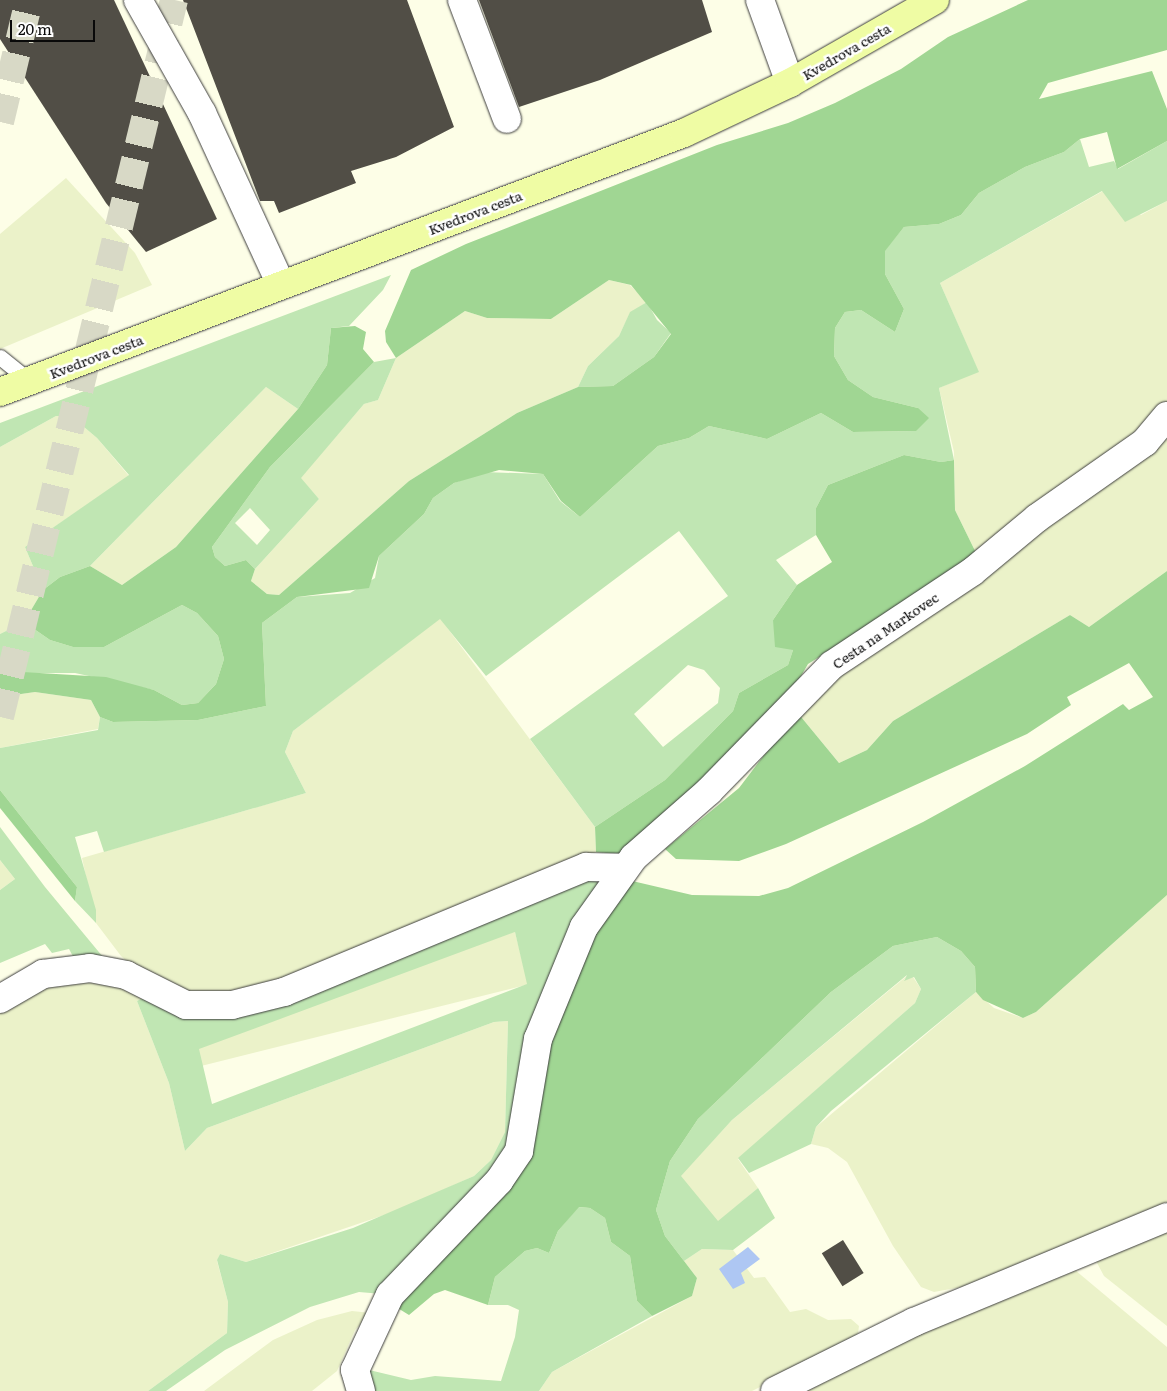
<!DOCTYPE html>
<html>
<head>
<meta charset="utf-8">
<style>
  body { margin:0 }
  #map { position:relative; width:1167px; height:1391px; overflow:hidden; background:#fdfee7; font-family:Literata,serif }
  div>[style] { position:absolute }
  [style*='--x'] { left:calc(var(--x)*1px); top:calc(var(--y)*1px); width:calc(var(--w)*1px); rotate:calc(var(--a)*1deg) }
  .farmland>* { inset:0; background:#ebf2c9; transform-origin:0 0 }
  .green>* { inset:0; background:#c0e6b3 }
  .forest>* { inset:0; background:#a0d693 }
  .water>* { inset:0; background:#aec7f3 }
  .building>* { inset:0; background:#514e46; transform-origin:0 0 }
  .highway-tunnel>* { height:28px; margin-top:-14px; transform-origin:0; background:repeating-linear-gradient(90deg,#d8d9c6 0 28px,transparent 0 42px) }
  .roads { filter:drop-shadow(0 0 1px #3c3c3c) drop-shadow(0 0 1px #3c3c3c) }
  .lane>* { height:15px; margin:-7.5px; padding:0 7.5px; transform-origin:7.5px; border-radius:7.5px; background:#fff }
  .street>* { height:28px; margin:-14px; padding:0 14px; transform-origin:14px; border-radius:14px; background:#fff }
  .secondary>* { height:28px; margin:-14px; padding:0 14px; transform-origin:14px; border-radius:14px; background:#effca4 }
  span { translate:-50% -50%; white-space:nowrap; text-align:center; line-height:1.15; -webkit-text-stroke:5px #fff; paint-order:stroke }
  .street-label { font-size:14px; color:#090909 }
  .scale { position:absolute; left:10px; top:20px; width:85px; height:22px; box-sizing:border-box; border:2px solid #090909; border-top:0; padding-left:6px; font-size:15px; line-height:18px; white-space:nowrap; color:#090909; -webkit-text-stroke:4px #fff; paint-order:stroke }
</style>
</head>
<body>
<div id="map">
  <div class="farmland">
    <i style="clip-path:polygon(66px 178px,135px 253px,152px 285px,0 349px,0 234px)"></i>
    <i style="clip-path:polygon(1103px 191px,1141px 215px,1167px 201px,1167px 406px,978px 557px,955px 510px,954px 452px,939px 388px,978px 371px,940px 283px)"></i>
    <i style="clip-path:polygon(609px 280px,630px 285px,647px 302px,630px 313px,619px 336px,588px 366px,578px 387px,517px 413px,409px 481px,279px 595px,267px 594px,251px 581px,255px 569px,319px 499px,300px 478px,364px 404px,378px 400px,396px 358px,465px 311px,487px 318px,551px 319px)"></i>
    <i style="clip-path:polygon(266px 387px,298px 409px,176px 547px,122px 585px,90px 566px)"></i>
    <i style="clip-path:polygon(56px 416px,71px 416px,97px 438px,129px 476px,25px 547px,43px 590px,24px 622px,0 634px,0 447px)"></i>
    <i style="clip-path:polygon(1167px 428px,1167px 571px,1089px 627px,1070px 615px,893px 721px,867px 750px,839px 763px,797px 712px,805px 698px)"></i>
    <i style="clip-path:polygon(440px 618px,595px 827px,596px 852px,293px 979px,210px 1001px,145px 979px,121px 956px,96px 923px,82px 858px,306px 793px,285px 752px,293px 731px)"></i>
    <i style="clip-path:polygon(35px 692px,91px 700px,100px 717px,98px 729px,0 748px,0 697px)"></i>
    <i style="clip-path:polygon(0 860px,15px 879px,0 890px)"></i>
    <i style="clip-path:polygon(1167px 895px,1167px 1210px,988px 1282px,934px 1292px,921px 1287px,893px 1246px,847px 1162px,828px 1148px,811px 1144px,816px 1127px,976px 992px,994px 1008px,1023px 1018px,1036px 1012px)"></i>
    <i style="left:515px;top:932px;width:54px;height:337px;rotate:76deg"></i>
    <i style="clip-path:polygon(908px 975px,904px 980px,913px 977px,921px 989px,915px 1003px,738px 1159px,758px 1188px,718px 1222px,680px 1176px,732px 1120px)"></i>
    <i style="clip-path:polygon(113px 980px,146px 996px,137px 1001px,169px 1083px,185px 1151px,207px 1128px,494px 1022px,508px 1021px,505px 1132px,491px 1160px,474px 1176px,396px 1211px,246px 1262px,220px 1254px,217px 1261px,228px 1302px,227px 1333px,148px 1391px,0 1391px,0 1008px,58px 982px)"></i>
    <i style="clip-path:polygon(1167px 1224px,1167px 1326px,1104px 1276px,1096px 1261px)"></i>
    <i style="clip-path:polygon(702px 1249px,733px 1250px,754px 1278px,765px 1277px,790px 1312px,806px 1309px,828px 1320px,851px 1319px,859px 1326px,858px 1333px,849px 1343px,752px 1391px,539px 1391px,552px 1372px,692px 1296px,697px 1278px,684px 1261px)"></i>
    <i style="clip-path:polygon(1069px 1265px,1167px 1347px,1167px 1391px,795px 1391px)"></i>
    <i style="clip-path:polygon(352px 1311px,371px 1313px,355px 1330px,337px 1371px,312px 1391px,204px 1391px,273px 1340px,317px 1320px)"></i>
  </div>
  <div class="green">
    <i style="clip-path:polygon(evenodd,1080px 139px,1089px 167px,1114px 161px,1118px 169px,1167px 141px,1167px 201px,1125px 222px,1102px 191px,940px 283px,979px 372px,939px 388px,954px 460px,941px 462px,904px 455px,828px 485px,816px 508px,816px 535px,776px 560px,797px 585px,773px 620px,793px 650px,788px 665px,739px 693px,733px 711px,665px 780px,595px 827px,530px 739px,728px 596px,679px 531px,486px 676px,440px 619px,293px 731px,285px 752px,306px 793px,104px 852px,97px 831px,75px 837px,96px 910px,96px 923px,75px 901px,77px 887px,0 790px,0 748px,98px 730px,100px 717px,113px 722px,198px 720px,266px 706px,262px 623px,297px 597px,350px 593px,375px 578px,379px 556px,424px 514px,433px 498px,454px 483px,484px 472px,543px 474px,560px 501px,580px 517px,658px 446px,689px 438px,709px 426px,767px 439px,821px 413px,853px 432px,916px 431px,918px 408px,873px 397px,848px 380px,834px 356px,835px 328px,845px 312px,861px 310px,895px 332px,904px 309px,885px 274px,885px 250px,904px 227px,939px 224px,961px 215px,979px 193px,1025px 167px,1064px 152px,1080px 139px,688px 665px,704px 670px,720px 688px,718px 703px,663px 747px,634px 714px,688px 665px)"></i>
    <i style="clip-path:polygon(391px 275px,383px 290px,349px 326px,331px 328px,327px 365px,298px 409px,266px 387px,90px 566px,60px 577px,43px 590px,25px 547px,129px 475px,97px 438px,71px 416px,56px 416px,0 447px,0 423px)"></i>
    <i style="clip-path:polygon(647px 302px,657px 320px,671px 333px,654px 357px,613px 386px,578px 387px,588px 366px,619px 336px,630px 312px)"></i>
    <i style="clip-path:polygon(evenodd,396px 358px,378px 400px,364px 404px,301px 478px,319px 499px,255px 569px,246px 560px,225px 566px,215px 557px,212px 547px,270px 467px,374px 362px,396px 358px,250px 508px,270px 530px,257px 545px,235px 523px,250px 508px)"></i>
    <i style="clip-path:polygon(182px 605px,197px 613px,218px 636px,224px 659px,216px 684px,198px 703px,182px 705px,154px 690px,75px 673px,0 673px,0 634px,24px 622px,50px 640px,73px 647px,104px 647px)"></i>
    <i style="clip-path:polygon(0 827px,45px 887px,103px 957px,76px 962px,69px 949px,52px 953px,45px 944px,0 963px,0 890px,15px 879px,0 860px)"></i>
    <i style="clip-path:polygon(evenodd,595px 880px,599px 884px,514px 1144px,382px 1294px,359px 1292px,310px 1307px,225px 1350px,166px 1391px,148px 1391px,227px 1333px,228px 1302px,217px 1260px,220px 1254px,246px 1262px,353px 1228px,474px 1176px,491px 1160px,505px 1132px,508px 1021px,494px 1022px,207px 1128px,185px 1151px,169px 1083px,137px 1001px,146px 996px,207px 1013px,565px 881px,595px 880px,515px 932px,527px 984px,212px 1104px,199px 1049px,515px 932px)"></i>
    <i style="clip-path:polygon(937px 937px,961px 951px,975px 967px,976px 992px,831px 1111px,816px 1127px,811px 1144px,749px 1173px,738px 1158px,915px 1003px,921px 989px,914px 977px,904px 981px,907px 975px,732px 1120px,681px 1176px,718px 1221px,758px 1188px,775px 1218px,733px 1250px,702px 1249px,684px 1261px,665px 1236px,656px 1210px,670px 1161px,698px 1119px,831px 992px,893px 946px)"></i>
    <i style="clip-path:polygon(578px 1207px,590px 1208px,605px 1218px,611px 1242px,630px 1256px,637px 1301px,652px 1316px,552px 1372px,539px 1391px,371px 1391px,365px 1369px,411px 1380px,435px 1376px,501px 1381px,515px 1337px,519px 1310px,508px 1305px,488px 1305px,495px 1277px,525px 1251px,537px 1248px,549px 1253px,558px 1231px)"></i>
  </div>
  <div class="forest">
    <i style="clip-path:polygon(1028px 0,1167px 0,1167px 50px,1048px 83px,1039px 99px,1152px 71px,1167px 109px,1167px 141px,1117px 169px,1107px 132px,1080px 139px,1064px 152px,1025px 167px,979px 193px,961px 215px,939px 224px,904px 227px,885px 251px,885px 274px,904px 309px,895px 332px,861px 310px,845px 312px,835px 328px,834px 356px,848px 380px,873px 397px,918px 408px,929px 418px,916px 431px,853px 432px,821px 413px,767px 439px,709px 426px,689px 438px,658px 446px,580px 517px,561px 501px,543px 474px,499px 470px,454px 483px,433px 498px,424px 514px,379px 556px,369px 588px,297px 597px,262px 623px,266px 706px,198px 720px,113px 722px,100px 717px,91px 700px,35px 692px,0 697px,0 673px,6px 671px,106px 677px,154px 690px,182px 705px,198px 703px,216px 684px,224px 659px,218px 636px,197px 613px,182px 605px,104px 647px,73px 647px,50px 640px,24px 622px,43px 590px,60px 577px,90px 566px,122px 585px,176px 547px,298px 409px,327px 365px,331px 328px,355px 326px,366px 332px,363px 349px,374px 362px,270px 467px,212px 547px,215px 557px,225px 566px,246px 560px,255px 569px,251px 581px,267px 594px,279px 595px,409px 481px,517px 413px,578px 387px,613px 386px,654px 357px,671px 334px,631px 285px,609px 280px,551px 319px,487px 318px,465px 311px,396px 358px,386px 342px,385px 331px,411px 270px,466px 244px,717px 145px,788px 123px,835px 103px,901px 69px,948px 37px)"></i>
    <i style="clip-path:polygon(904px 455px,941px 462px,954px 460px,955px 510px,978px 557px,808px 664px,794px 688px,673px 824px,618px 854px,596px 852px,595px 827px,665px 780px,733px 711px,739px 693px,788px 665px,793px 650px,775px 647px,773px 620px,797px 585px,832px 562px,816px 535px,816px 508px,828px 485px)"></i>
    <i style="clip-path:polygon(1167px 571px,1167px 895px,1036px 1012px,1023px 1018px,983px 1000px,976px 992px,975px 967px,961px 951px,937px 937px,893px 946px,831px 992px,698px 1119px,670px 1161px,656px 1210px,665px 1236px,697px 1278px,692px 1296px,652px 1316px,637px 1301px,630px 1256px,611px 1242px,605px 1218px,590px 1208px,579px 1207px,558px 1231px,549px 1253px,537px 1248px,525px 1251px,495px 1277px,488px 1305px,445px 1290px,434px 1294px,409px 1315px,396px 1307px,504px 1188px,541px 1054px,573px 965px,628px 880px,692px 895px,759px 896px,788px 888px,923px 822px,1025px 766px,1123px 704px,1129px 710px,1153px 697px,1129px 663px,1067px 697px,1071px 705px,1027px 734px,786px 844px,739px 861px,676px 859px,665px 849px,739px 788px,797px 712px,839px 763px,867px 750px,893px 721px,1070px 615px,1089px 627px)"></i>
    <i style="clip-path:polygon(0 790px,77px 887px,75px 901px,0 808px)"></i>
  </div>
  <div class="water">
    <i style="clip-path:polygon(748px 1247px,760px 1259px,741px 1273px,745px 1283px,733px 1289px,719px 1269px)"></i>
  </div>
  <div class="building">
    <i style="clip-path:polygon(0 0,114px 0,217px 219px,146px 252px,106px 203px,0 39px)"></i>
    <i style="clip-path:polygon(183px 0,407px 0,454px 127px,396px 157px,351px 171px,356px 183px,279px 213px,274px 201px,260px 201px)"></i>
    <i style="clip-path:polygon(479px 0,702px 0,712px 32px,600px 80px,519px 107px)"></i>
    <i style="left:843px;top:1240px;width:39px;height:25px;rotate:58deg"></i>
  </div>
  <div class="highway-tunnel">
    <i style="--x:0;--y:122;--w:125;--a:-76.6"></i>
    <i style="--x:0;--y:717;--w:738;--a:-76.36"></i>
  </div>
  <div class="roads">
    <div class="lane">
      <i style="--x:0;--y:357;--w:38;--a:39"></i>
    </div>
    <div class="street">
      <i style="--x:138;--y:0;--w:130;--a:60.5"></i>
      <i style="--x:202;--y:113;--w:189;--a:65.3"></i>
      <i style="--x:462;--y:0;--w:127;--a:69.3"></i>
      <i style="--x:760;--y:0;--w:88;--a:70.1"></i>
      <i style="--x:0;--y:999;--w:50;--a:-30.2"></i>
      <i style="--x:43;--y:974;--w:47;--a:-7.3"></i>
      <i style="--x:90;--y:968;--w:37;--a:11"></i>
      <i style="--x:126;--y:975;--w:67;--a:26.6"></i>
      <i style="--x:186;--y:1005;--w:46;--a:0"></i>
      <i style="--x:232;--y:1005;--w:54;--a:-14"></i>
      <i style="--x:284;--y:992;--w:327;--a:-22.5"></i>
      <i style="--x:586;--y:867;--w:39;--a:1"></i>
      <i style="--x:361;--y:1391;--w:22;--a:-106"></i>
      <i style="--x:355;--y:1370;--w:83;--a:-65"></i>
      <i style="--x:390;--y:1295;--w:158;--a:-46.3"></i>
      <i style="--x:499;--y:1181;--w:36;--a:-56"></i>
      <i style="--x:519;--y:1151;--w:114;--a:-80.4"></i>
      <i style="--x:538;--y:1039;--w:121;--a:-67.7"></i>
      <i style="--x:584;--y:927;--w:86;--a:-54.5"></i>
      <i style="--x:634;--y:857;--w:100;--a:-41.3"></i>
      <i style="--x:709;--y:791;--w:176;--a:-45.7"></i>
      <i style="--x:832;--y:665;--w:168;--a:-33.6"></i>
      <i style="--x:972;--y:572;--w:85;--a:-39.7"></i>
      <i style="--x:1037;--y:518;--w:132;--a:-35.1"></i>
      <i style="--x:1145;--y:442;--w:34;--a:-50"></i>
      <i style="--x:775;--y:1391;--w:155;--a:-26.4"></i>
      <i style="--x:914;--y:1322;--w:274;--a:-22.5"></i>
    </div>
    <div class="secondary">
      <i style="--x:0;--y:392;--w:731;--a:-20.74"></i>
      <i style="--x:684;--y:133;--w:117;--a:-25.3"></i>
      <i style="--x:790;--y:83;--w:167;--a:-29.8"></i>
    </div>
  </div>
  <div class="street-label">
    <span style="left:846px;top:51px;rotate:-30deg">Kvedrova cesta</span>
    <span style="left:475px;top:212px;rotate:-21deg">Kvedrova cesta</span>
    <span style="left:96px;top:356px;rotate:-21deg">Kvedrova cesta</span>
    <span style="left:885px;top:630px;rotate:-34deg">Cesta na Markovec</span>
  </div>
  <div class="scale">20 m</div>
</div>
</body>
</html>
